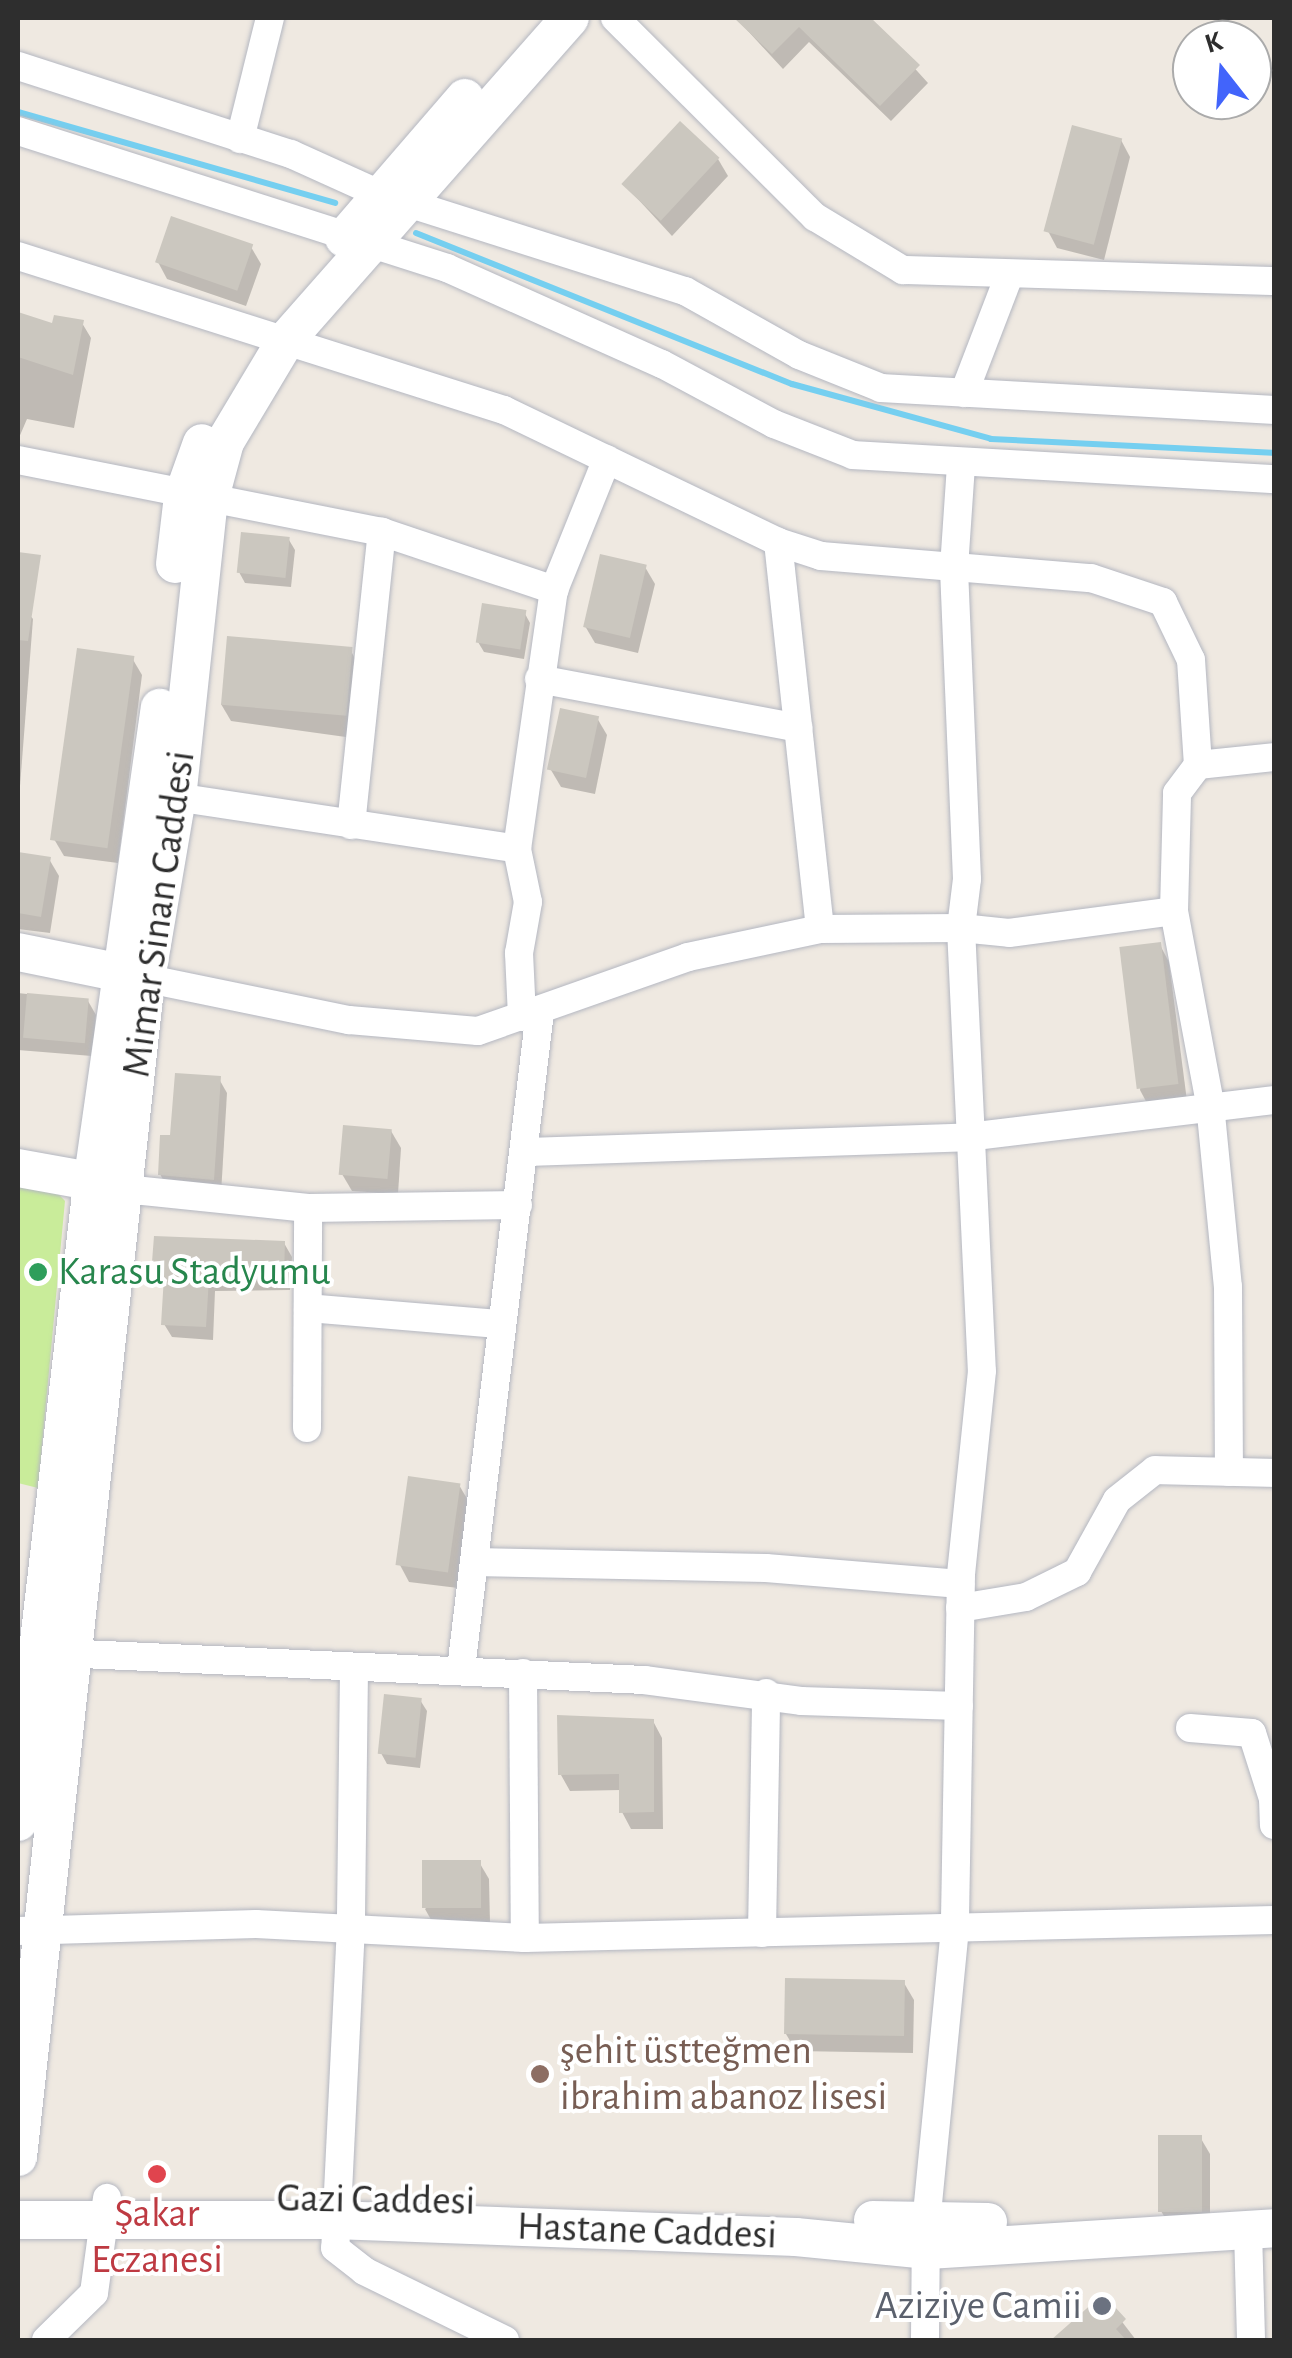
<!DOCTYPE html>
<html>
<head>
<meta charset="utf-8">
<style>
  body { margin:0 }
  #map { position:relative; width:1292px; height:2358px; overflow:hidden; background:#efe9e1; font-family:"Alegreya Sans",sans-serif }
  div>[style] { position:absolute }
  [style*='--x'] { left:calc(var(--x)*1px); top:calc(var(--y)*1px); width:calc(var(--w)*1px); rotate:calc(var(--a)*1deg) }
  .pitch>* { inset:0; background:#c9ec9a }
  .shadow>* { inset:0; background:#0003 }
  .stream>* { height:6px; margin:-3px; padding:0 3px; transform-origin:3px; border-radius:3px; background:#75cff0 }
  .building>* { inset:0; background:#cbc7bf; transform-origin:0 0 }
  .roads { filter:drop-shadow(0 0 2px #b4b7c1) drop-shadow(0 0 2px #b4b7c1) }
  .street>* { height:28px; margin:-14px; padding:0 14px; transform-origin:14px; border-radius:14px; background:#fff }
  .secondary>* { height:38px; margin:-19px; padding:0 19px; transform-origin:19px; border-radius:19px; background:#fff }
  .dots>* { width:28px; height:28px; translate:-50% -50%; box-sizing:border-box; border:5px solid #fff; border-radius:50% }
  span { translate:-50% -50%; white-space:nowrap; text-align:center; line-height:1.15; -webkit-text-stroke:8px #fff; paint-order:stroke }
  .street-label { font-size:40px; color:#2e2e2e }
  .leisure-label { font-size:40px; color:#27864d }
  .left { translate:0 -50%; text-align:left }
  .education-label { font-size:40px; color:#785e54 }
  .health-label { font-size:40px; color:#be3a42 }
  .worship-label { font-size:40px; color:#5b616d }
  .right { translate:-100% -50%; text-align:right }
  .frame { position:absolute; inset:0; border:20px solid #2e2e2e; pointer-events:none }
  .north { position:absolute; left:1172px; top:20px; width:100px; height:100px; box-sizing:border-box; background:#fff; border:2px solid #ababab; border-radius:50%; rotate:343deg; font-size:28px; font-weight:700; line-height:40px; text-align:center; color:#2e2e2e }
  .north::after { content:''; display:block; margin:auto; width:35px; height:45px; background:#4264fb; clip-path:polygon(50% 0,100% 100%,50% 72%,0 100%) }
</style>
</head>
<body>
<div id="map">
  <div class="pitch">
    <i style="clip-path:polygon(18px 1179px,45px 1180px,65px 1201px,38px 1488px,18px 1483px)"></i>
  </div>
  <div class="shadow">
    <i style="clip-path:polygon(736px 18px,869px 18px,928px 83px,891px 121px,809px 42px,783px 69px)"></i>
    <i style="clip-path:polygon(1121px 140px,1130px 157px,1104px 260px,1057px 248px,1048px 231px)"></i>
    <i style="clip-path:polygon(718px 159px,728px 176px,672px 236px,624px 184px)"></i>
    <i style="clip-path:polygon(251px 247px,261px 264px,246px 306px,167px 279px,158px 262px)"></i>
    <i style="clip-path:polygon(18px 315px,54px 327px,82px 323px,91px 338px,74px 428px,27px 419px,18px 440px)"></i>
    <i style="clip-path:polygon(289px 540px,295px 550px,291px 587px,245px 583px,239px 572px)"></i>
    <i style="clip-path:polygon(645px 567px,655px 584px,638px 653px,595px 643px,585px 626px)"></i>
    <i style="clip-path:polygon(18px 601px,33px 619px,18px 812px)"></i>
    <i style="clip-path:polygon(524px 612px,530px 623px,524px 659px,484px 652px,478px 642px)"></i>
    <i style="clip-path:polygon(351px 651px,360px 668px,353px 738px,231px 721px,221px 704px)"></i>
    <i style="clip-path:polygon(132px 658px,142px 675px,118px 863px,64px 856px,54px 839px)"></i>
    <i style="clip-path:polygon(597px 718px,607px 735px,595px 794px,561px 787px,551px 770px)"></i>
    <i style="clip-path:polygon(18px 854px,49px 859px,59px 876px,50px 933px,18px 929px)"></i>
    <i style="clip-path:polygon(1160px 945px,1169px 962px,1187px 1101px,1149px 1107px,1140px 1090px)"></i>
    <i style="clip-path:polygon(18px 993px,88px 1001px,96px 1015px,92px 1056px,18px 1050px)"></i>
    <i style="clip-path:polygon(219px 1079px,227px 1093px,221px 1194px,168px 1189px,160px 1174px)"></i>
    <i style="clip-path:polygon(391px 1131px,401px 1148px,398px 1194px,352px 1191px,342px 1174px)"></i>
    <i style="clip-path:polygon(284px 1243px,292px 1257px,290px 1290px,215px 1291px,213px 1340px,172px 1337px,164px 1324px,166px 1288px,154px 1274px)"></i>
    <i style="clip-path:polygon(459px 1485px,469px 1502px,458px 1588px,409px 1582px,400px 1565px)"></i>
    <i style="clip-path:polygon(420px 1700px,427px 1711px,420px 1768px,387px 1764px,381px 1753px)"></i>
    <i style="clip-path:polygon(653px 1721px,662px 1738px,663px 1829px,631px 1829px,622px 1812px,621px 1790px,570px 1791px,561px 1775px)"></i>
    <i style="clip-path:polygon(479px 1862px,489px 1879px,490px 1924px,434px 1925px,425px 1909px)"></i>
    <i style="clip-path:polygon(904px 1983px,914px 2000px,913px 2053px,796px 2051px,786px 2034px)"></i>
    <i style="clip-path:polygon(1200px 2137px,1210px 2154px,1210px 2226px,1171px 2228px,1161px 2211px)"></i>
    <i style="clip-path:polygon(1103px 2297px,1136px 2340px,1055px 2340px)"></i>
  </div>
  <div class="stream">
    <i style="--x:18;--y:112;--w:330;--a:16"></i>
    <i style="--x:416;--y:233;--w:405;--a:21.9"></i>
    <i style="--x:792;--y:384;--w:206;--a:15.4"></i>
    <i style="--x:991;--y:439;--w:283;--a:2.8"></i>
  </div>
  <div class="building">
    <i style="clip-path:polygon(734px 18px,871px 18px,920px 65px,880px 106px,799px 27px,772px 54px)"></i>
    <i style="left:680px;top:121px;width:54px;height:86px;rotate:43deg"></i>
    <i style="left:1072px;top:125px;width:52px;height:110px;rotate:15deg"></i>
    <i style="left:171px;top:216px;width:87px;height:49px;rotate:19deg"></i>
    <i style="clip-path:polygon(18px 312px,52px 323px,54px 315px,84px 320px,73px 375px,18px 357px)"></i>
    <i style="left:241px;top:532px;width:49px;height:41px;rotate:6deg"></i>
    <i style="clip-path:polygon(18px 552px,41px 555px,28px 641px,18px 640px)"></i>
    <i style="left:600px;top:554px;width:48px;height:75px;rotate:13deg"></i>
    <i style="left:482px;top:603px;width:45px;height:40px;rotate:9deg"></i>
    <i style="left:227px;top:636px;width:126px;height:69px;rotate:5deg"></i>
    <i style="left:77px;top:648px;width:58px;height:194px;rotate:8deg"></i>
    <i style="left:560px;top:708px;width:40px;height:63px;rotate:12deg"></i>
    <i style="clip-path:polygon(18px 852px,51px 857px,41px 917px,18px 913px)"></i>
    <i style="left:1161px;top:942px;width:143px;height:42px;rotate:83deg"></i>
    <i style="left:27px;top:993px;width:62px;height:45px;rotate:5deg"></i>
    <i style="clip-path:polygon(175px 1073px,221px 1076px,214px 1180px,158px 1175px,160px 1135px,170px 1135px)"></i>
    <i style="left:343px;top:1125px;width:49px;height:50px;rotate:5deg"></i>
    <i style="clip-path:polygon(154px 1236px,285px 1241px,284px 1277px,218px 1274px,209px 1278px,206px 1327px,161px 1325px,164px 1276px,151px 1275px)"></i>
    <i style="left:408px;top:1476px;width:53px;height:90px;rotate:8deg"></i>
    <i style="left:384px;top:1694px;width:38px;height:60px;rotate:6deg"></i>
    <i style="clip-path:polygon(557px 1715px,654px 1719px,654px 1812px,619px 1813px,619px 1774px,558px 1775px)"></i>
    <i style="left:481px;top:1860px;width:48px;height:59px;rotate:90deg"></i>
    <i style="left:785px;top:1978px;width:120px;height:56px;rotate:1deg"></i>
    <i style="left:1158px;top:2135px;width:44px;height:77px"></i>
    <i style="clip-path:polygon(1103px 2294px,1126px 2319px,1116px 2329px,1126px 2340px,1051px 2340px)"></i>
  </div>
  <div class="roads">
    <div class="street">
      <i style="--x:615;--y:18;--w:282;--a:44.9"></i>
      <i style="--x:815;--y:217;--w:103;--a:31.1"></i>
      <i style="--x:903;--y:270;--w:371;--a:1.7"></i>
      <i style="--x:18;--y:66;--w:287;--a:17.9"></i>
      <i style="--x:291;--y:154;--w:97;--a:24.4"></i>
      <i style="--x:379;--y:194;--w:321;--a:17.6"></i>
      <i style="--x:685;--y:291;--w:131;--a:29.3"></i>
      <i style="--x:799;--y:355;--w:88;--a:21.9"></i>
      <i style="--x:881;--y:388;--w:394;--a:3.2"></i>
      <i style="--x:18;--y:131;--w:450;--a:17.7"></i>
      <i style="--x:447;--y:268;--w:235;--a:24.1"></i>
      <i style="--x:662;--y:364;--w:127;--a:28.2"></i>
      <i style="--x:774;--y:424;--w:85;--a:21.4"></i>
      <i style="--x:853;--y:455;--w:422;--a:3.3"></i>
      <i style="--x:240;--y:139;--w:125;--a:-76.1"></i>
      <i style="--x:18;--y:256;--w:510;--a:17.58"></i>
      <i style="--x:504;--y:410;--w:304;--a:25.7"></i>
      <i style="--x:778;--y:542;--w:45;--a:18"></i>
      <i style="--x:821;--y:556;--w:271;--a:4.7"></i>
      <i style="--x:1091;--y:578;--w:76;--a:18.4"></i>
      <i style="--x:1163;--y:602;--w:64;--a:64.2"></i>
      <i style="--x:1191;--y:660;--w:105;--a:86.2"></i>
      <i style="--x:964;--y:393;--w:125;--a:-69"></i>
      <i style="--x:18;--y:460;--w:371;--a:11.2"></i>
      <i style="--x:382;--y:532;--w:182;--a:18.6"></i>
      <i style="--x:961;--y:465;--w:104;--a:93.9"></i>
      <i style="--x:954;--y:569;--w:310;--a:87.6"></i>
      <i style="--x:967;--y:879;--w:49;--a:97"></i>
      <i style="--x:961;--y:928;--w:48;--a:5.9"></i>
      <i style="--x:1009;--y:933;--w:166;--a:-7.6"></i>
      <i style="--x:1174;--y:911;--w:118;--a:-88.5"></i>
      <i style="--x:1177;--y:793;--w:35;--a:-53"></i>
      <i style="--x:1198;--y:765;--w:76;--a:-6"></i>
      <i style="--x:778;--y:542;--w:389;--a:83.8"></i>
      <i style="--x:539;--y:679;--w:264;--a:10.7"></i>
      <i style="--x:162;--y:795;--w:359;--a:8.6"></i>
      <i style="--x:517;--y:849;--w:54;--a:78.3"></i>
      <i style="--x:528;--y:902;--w:52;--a:100"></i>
      <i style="--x:519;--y:953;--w:64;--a:87.3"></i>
      <i style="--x:351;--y:825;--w:295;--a:-84"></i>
      <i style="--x:517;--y:849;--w:262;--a:-81.9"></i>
      <i style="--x:554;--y:590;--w:141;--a:-68"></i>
      <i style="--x:1174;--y:911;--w:196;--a:79.4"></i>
      <i style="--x:1210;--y:1104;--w:184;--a:84.4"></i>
      <i style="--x:1228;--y:1287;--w:185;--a:89.7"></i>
      <i style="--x:129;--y:975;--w:225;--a:11.6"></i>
      <i style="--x:349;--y:1020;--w:129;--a:4.9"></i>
      <i style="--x:478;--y:1031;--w:223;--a:-19.4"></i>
      <i style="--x:688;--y:957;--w:135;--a:-12"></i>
      <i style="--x:820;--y:929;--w:141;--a:-0.4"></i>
      <i style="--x:961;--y:928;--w:443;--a:87.3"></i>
      <i style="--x:982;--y:1371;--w:205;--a:95.9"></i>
      <i style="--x:961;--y:1575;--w:353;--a:91"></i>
      <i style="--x:955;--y:1928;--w:296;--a:95.6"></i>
      <i style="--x:926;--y:2223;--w:117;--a:90.5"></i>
      <i style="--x:526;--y:1152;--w:442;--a:-1.9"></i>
      <i style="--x:968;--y:1137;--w:308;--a:-6.9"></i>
      <i style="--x:124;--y:1189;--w:185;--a:5.9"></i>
      <i style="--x:308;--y:1208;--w:210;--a:-0.8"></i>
      <i style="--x:308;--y:1308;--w:192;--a:4.8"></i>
      <i style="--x:307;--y:1428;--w:220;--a:-89.7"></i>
      <i style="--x:474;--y:1562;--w:292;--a:1.2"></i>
      <i style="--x:766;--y:1568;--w:195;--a:4.7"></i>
      <i style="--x:960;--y:1608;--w:67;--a:-9.5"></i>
      <i style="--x:1026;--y:1597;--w:57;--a:-26.1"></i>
      <i style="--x:1077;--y:1572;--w:82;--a:-60.9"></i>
      <i style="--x:1117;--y:1500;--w:48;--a:-38.3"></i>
      <i style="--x:1155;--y:1470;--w:119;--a:1.4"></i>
      <i style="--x:18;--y:1651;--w:627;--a:2.65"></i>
      <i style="--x:644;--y:1680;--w:158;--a:7.6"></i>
      <i style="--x:801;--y:1701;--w:158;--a:1.8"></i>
      <i style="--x:461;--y:1669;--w:663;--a:-83.15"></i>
      <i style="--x:354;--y:1670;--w:256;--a:90.7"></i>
      <i style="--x:351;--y:1926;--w:322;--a:92.8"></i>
      <i style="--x:335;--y:2248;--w:37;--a:38"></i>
      <i style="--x:364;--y:2271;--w:157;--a:26.1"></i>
      <i style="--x:523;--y:1673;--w:265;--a:89.6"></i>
      <i style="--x:1190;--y:1728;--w:62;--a:4.6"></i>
      <i style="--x:1252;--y:1733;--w:69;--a:72.3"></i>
      <i style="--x:1273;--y:1799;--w:26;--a:88"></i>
      <i style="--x:18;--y:1931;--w:238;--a:-1.7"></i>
      <i style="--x:256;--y:1924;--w:269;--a:3"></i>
      <i style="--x:525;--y:1938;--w:749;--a:-1.38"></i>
      <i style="--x:762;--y:1933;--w:240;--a:-89"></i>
      <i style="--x:1248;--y:2231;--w:109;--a:88.4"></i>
      <i style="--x:46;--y:2340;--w:67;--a:-44.4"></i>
      <i style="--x:94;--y:2293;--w:96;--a:-82.2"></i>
    </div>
    <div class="secondary">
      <i style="--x:344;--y:238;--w:185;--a:-49.2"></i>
      <i style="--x:175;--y:564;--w:68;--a:-83.3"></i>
      <i style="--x:183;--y:496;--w:56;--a:-70.3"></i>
      <i style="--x:18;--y:952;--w:105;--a:11.5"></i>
      <i style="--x:18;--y:1168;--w:102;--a:10.2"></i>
      <i style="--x:18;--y:1822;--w:649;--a:-83.37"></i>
      <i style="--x:93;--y:1177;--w:474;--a:-81.9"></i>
      <i style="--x:18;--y:2157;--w:1185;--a:-83.8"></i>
      <i style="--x:146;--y:979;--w:184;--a:-80.3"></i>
      <i style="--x:177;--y:798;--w:299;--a:-83.9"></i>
      <i style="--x:209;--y:501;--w:61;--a:-74.8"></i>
      <i style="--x:225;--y:442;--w:119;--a:-59.1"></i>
      <i style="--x:286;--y:340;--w:429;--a:-48.6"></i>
      <i style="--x:18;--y:2220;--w:316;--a:0"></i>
      <i style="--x:334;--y:2220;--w:462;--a:2.1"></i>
      <i style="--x:796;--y:2237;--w:133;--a:5.6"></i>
      <i style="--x:928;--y:2250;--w:347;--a:-3.6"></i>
      <i style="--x:873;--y:2220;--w:115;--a:1"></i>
    </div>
  </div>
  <div class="dots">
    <i style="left:38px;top:1272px;background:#2e9e5b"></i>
    <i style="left:540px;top:2074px;background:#8d6e63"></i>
    <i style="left:157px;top:2174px;background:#e0444e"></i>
    <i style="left:1102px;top:2306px;background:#6b7280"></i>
  </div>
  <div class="street-label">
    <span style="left:159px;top:914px;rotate:-82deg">Mimar Sinan Caddesi</span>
    <span style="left:376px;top:2200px;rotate:1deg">Gazi Caddesi</span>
    <span style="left:647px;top:2231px;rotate:2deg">Hastane Caddesi</span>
  </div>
  <div class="leisure-label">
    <span class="left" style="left:58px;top:1272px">Karasu Stadyumu</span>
  </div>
  <div class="education-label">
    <span class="left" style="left:560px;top:2074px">şehit üstteğmen<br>ibrahim abanoz lisesi</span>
  </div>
  <div class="health-label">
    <span style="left:157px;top:2237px">Şakar<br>Eczanesi</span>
  </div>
  <div class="worship-label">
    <span class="right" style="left:1082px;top:2306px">Aziziye Camii</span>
  </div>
  <div class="frame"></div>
  <div class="north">K</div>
</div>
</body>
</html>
